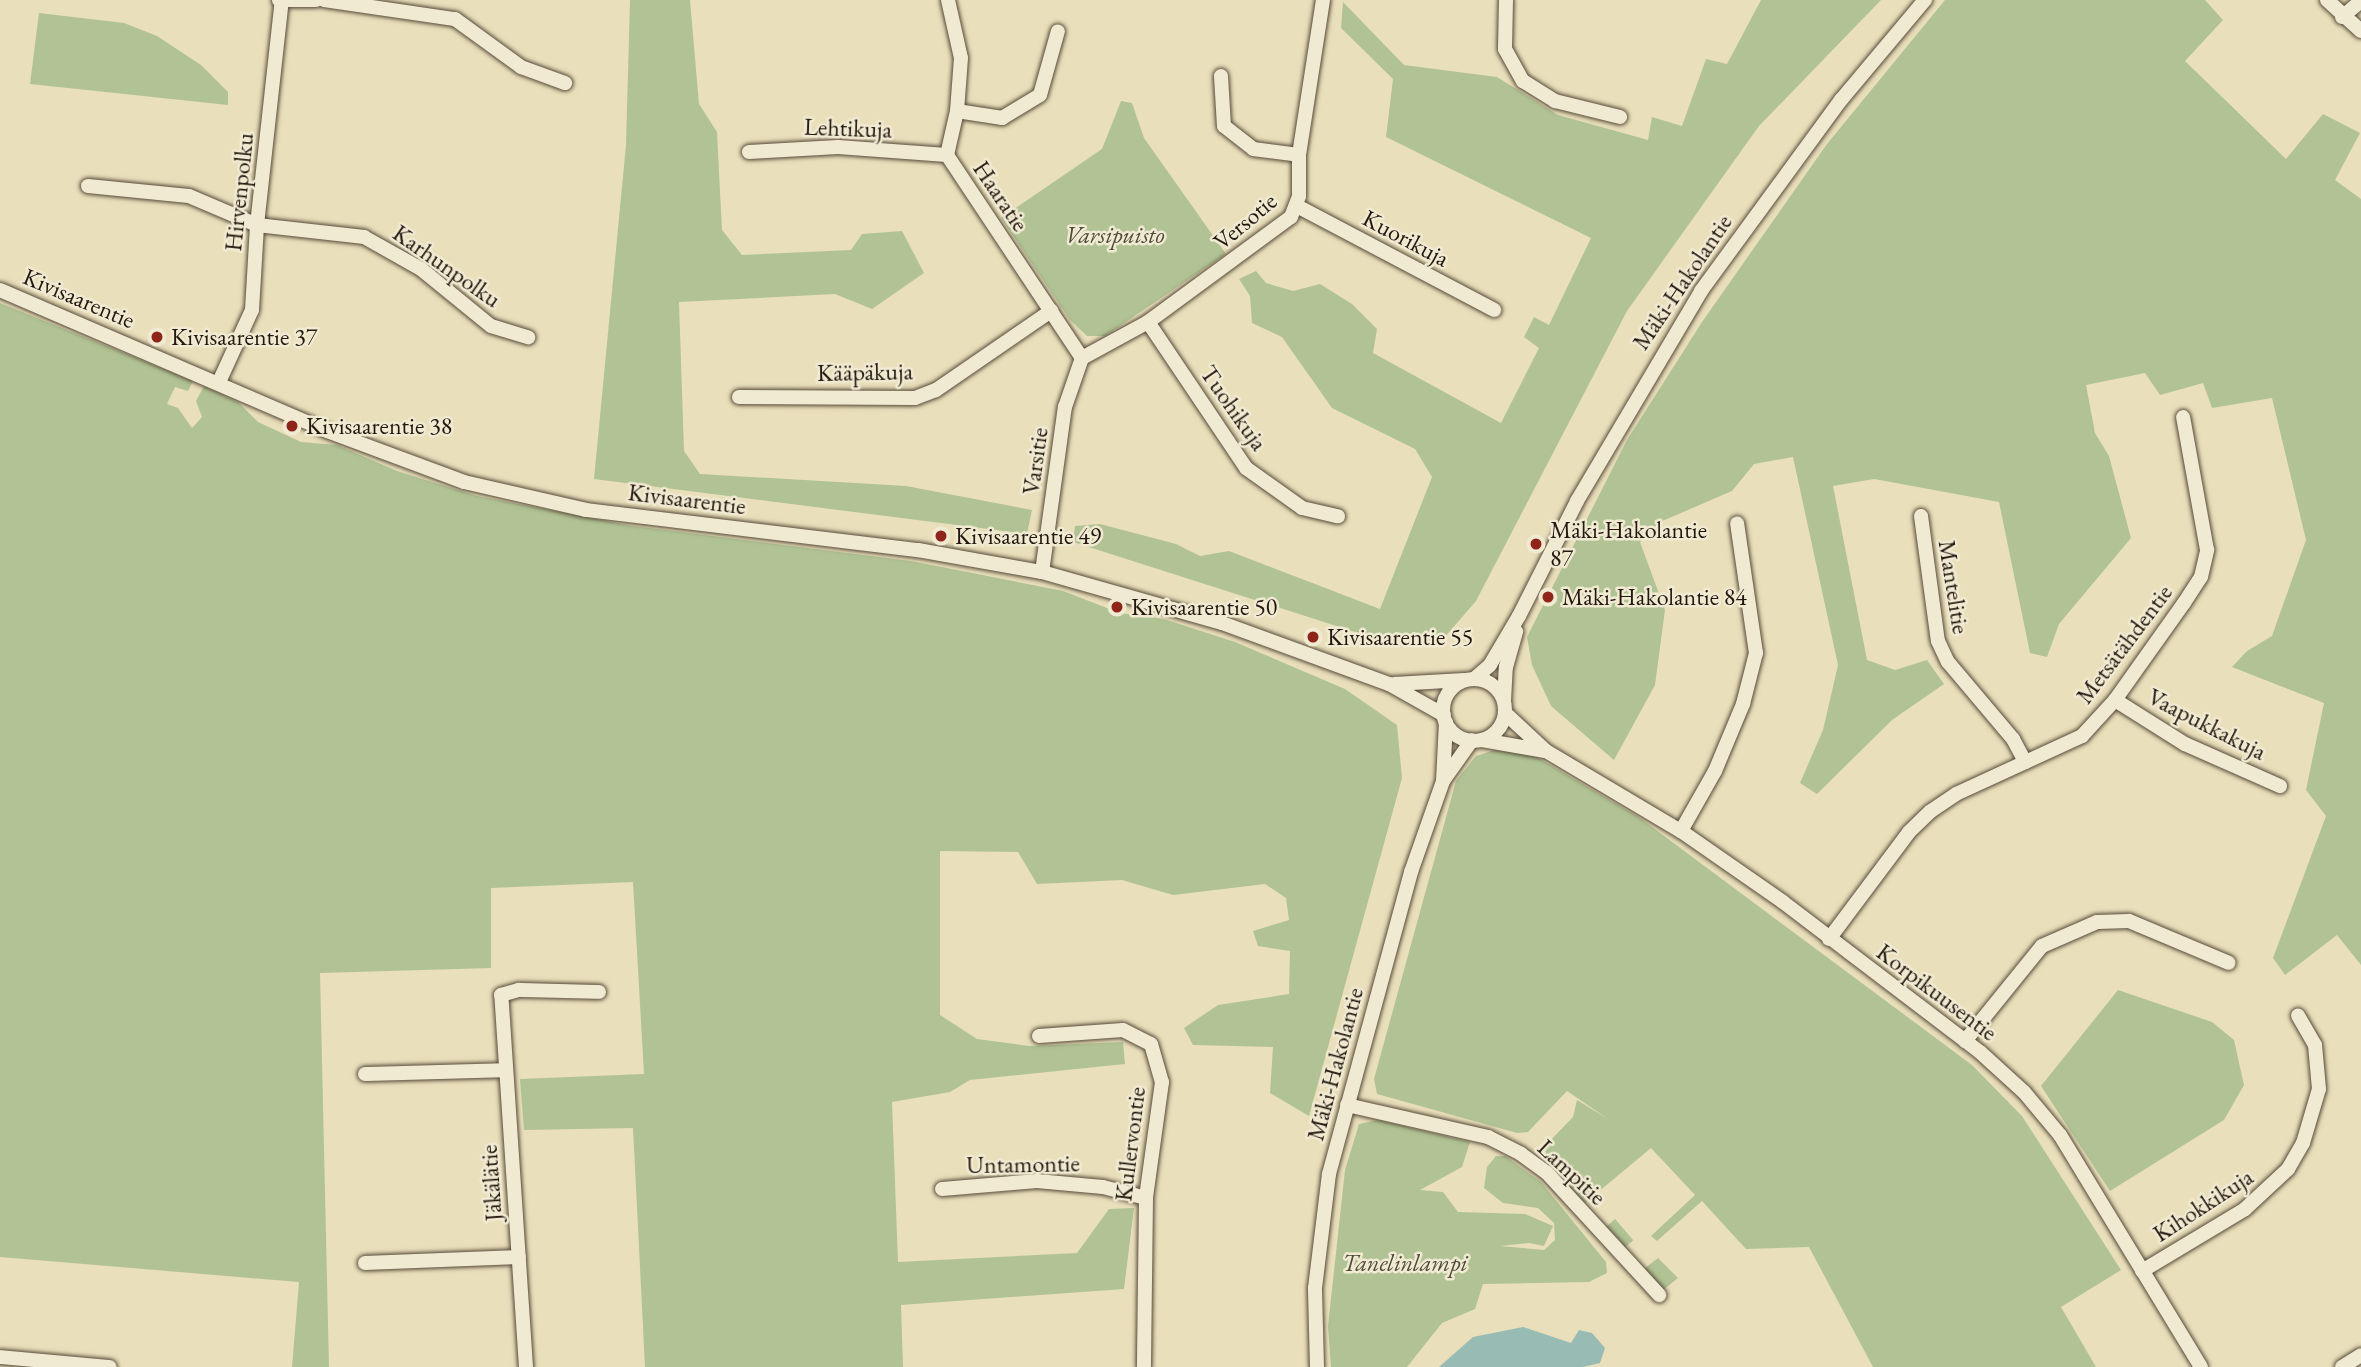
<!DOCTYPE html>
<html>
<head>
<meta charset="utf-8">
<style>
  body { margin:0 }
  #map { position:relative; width:2361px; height:1367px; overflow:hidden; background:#eadfbb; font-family:"EB Garamond",serif }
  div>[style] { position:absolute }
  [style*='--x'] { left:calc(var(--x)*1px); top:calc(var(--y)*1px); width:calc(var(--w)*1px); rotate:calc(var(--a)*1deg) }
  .green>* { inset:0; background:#b1c394; transform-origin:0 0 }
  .water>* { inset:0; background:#98bcb3 }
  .roads { filter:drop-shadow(0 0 2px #564a39) drop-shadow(0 0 2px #564a39) }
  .minor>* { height:14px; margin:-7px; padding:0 7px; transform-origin:7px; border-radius:7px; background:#f1ead3 }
  .minor>.ring { margin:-7px; padding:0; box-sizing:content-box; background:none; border:14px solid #f1ead3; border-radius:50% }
  .dots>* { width:19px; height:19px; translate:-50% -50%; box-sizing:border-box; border:4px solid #f1ead3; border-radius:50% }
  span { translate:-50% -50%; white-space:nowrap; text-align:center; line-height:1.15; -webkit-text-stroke:5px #f1ead3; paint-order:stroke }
  .street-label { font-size:24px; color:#24180e }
  .park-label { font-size:24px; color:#4e4b36; font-style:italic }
  .poi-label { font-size:24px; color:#24180e }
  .left { translate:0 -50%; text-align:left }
</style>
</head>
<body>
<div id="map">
  <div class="green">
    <i style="clip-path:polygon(630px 0,690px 0,699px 104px,717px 132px,722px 230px,742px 255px,851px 250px,862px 234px,902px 231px,924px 273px,872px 309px,835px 294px,679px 302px,684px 451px,700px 474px,906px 486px,1032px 510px,1027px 534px,594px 479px,626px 145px)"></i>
    <i style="clip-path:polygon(1761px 0,1881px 0,1759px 126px,1627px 311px,1476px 601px,1444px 638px,1419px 647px,1399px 646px,1073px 542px,1075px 526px,1100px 524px,1176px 544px,1200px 556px,1229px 551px,1380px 609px,1432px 477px,1415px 449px,1332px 408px,1282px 337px,1252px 323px,1250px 296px,1239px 279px,1256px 271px,1266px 283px,1293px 291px,1320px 284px,1352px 304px,1377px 329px,1373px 353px,1501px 423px,1539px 348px,1524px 337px,1534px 317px,1549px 325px,1591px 238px,1386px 137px,1393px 79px,1341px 28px,1343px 2px,1404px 65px,1497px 77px,1558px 115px,1648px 140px,1652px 117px,1682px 126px,1706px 59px,1727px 64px)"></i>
    <i style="clip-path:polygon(1945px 0,2205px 0,2223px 20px,2185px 61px,2286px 159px,2323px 114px,2360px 133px,2335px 180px,2361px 199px,2361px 965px,2337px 935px,2285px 975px,2273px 958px,2326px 816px,2306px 790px,2324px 703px,2232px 667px,2247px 651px,2272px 636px,2306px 540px,2272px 398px,2212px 408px,2203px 383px,2160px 395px,2145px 373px,2086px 385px,2095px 433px,2109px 456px,2131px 538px,2059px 624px,2047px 657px,2030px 653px,1999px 502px,1874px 479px,1833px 486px,1867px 660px,1895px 670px,1927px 660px,1944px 684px,1892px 720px,1817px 794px,1800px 783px,1823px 730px,1838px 665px,1793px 457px,1754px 464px,1732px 491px,1660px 522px,1640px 542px,1665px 610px,1655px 685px,1614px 760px,1551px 706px,1532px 665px,1527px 637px,1627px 440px,1702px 322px,1827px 144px)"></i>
    <i style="clip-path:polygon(39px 13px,124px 23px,157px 36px,201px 65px,228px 92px,228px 105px,30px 84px)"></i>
    <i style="clip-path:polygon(1121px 101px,1132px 103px,1144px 138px,1226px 254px,1105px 336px,1087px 336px,1070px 320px,1001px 218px,1102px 149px)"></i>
    <i style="clip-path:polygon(0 303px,193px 381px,188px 391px,175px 387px,167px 404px,178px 408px,192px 428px,202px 417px,196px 401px,204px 386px,238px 402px,258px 422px,301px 442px,337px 445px,397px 471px,477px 496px,633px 526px,911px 561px,1063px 591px,1120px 613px,1164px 619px,1235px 642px,1345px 689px,1397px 725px,1402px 778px,1309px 1116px,1270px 1093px,1273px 1047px,1193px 1045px,1184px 1028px,1218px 1005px,1289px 994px,1290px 951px,1258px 946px,1253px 931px,1289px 920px,1286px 898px,1265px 884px,1173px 895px,1122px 880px,1037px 884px,1018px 852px,940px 851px,940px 1015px,977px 1039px,1029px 1046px,1123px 1042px,1125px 1064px,970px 1080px,950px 1092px,892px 1102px,898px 1262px,1077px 1253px,1109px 1209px,1134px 1208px,1124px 1289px,901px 1305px,903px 1367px,645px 1367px,633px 1128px,524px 1130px,520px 1079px,644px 1074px,633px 882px,491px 888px,491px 968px,320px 973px,329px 1367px,292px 1367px,299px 1282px,0 1257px)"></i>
    <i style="clip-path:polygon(1495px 750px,1535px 756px,1640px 818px,1972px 1065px,2022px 1116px,2121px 1270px,2061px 1307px,2096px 1367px,1873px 1367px,1809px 1247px,1746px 1249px,1702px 1201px,1657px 1241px,1651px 1236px,1695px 1195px,1651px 1148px,1585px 1203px,1547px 1163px,1545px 1146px,1573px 1117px,1577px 1100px,1608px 1119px,1567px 1091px,1528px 1132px,1517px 1133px,1377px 1094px,1374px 1079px,1456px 781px,1476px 756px)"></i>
    <i style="clip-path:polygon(2118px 990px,2212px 1022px,2234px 1040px,2244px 1085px,2224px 1120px,2110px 1191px,2041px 1086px)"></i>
    <i style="clip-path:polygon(1378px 1120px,1470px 1142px,1462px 1167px,1420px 1190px,1443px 1192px,1458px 1212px,1525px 1214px,1553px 1226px,1544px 1246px,1529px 1243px,1500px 1246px,1544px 1250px,1555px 1240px,1554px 1223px,1538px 1208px,1503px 1203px,1484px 1188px,1487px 1167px,1496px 1156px,1505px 1156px,1541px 1182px,1606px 1262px,1607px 1273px,1589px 1282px,1483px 1284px,1475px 1309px,1442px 1323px,1407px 1367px,1331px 1367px,1328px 1326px,1345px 1170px,1359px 1124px)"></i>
    <i style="left:1615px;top:1219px;width:28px;height:11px;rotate:49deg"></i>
    <i style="clip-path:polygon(1658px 1258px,1678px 1278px,1663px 1290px,1644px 1269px)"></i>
  </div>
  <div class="water">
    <i style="clip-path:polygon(1523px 1327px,1571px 1343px,1579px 1330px,1592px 1333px,1605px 1348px,1600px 1363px,1583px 1367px,1439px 1367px,1473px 1337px)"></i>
  </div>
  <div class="roads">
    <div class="minor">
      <i style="--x:279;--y:0;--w:37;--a:0"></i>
      <i style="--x:324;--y:0;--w:132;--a:8.3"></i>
      <i style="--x:455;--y:19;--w:82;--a:36"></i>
      <i style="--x:521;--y:67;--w:47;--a:20"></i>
      <i style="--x:948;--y:0;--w:59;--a:77.4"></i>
      <i style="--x:961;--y:58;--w:53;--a:94.3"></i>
      <i style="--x:957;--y:111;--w:45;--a:102.8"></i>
      <i style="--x:947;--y:155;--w:244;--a:56.4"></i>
      <i style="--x:1506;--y:0;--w:49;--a:91.2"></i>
      <i style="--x:1505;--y:49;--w:37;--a:61"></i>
      <i style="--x:1523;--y:81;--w:38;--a:32"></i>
      <i style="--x:1555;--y:101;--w:67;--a:13.8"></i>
      <i style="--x:2327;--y:0;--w:46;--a:42.4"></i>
      <i style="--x:2342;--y:17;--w:25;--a:-40"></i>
      <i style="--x:1221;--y:76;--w:50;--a:86.6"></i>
      <i style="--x:1224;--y:126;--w:37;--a:38"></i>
      <i style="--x:1253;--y:149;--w:46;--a:7.4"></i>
      <i style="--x:957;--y:111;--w:46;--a:8.8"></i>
      <i style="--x:1002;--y:118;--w:44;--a:-31.2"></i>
      <i style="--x:1040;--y:95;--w:66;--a:-74.3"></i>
      <i style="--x:749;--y:152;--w:89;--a:-3.2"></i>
      <i style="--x:838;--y:147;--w:109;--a:4.2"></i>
      <i style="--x:88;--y:186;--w:101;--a:5.7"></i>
      <i style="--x:189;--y:196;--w:74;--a:23.1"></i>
      <i style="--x:257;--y:225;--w:108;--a:6.4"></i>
      <i style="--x:364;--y:237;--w:65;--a:29.3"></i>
      <i style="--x:421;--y:269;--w:90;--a:39.2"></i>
      <i style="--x:491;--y:326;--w:39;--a:17"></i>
      <i style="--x:1297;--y:206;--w:223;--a:27.8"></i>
      <i style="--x:0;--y:290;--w:356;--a:23.3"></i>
      <i style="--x:327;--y:431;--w:146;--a:20.4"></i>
      <i style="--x:464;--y:482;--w:125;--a:12.9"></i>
      <i style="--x:586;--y:510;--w:334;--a:6.9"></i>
      <i style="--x:918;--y:550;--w:126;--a:10.1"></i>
      <i style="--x:1042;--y:572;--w:187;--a:15.8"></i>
      <i style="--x:1222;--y:623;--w:178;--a:20.1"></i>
      <i style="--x:1389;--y:684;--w:63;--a:29.4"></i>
      <i style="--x:1148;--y:322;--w:176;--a:56.1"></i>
      <i style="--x:1246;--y:468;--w:69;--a:35.5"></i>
      <i style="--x:1302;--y:508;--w:37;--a:13"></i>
      <i style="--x:1082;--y:358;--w:75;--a:-28.6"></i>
      <i style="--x:1148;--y:322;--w:177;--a:-36.3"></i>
      <i style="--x:1291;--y:217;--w:22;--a:-69"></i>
      <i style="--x:1299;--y:196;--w:41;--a:-90"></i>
      <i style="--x:1299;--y:155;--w:157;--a:-81.2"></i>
      <i style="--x:219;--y:382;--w:79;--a:-65.4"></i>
      <i style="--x:252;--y:310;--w:85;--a:-86.6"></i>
      <i style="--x:257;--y:225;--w:226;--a:-83.7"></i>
      <i style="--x:739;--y:397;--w:176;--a:0.3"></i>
      <i style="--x:915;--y:398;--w:22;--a:-21"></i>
      <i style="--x:936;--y:390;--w:140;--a:-34.5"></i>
      <i style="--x:1921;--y:516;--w:126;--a:82.3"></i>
      <i style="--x:1938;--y:641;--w:23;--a:65"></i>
      <i style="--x:1948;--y:662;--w:101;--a:49.8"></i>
      <i style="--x:2013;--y:739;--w:26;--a:62"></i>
      <i style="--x:1042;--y:572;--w:167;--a:-82.1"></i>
      <i style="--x:1065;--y:407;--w:52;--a:-70.9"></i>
      <i style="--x:1474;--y:679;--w:21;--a:-41"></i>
      <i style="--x:1490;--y:665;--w:57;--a:-59.4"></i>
      <i style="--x:1519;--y:616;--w:129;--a:-63.2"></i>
      <i style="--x:1577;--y:501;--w:244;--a:-59.4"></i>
      <i style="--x:1701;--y:291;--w:237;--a:-53.8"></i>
      <i style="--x:1841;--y:100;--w:131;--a:-50"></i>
      <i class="ring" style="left:1443px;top:679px;width:48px;height:48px"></i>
      <i style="--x:1394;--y:684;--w:70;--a:-3.3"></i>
      <i style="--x:2115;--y:700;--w:83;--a:32.2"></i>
      <i style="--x:2185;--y:744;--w:104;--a:23.9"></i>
      <i style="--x:1504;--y:701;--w:34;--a:-87"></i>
      <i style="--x:1506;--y:667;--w:37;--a:-74"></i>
      <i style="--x:1505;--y:713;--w:56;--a:42.8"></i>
      <i style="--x:1546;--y:751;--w:157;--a:30.7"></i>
      <i style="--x:1681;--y:831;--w:124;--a:34.8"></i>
      <i style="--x:1783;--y:902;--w:248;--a:37.3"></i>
      <i style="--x:1980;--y:1052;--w:59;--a:42.3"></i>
      <i style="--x:2024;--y:1092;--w:56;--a:50.1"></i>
      <i style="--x:2060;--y:1135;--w:271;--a:58.7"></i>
      <i style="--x:1482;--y:740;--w:64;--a:9.9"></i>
      <i style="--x:1443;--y:781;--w:59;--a:-87.1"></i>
      <i style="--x:1681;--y:831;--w:69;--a:-60.5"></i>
      <i style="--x:1715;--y:771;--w:73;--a:-67.3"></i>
      <i style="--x:1743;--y:704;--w:53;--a:-75.7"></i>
      <i style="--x:1756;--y:653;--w:131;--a:-98.3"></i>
      <i style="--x:1829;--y:939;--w:134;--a:-53.2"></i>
      <i style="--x:1909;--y:832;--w:30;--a:-44"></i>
      <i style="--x:1931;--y:811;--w:30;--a:-34"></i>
      <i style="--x:1956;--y:794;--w:139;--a:-24.7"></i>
      <i style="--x:2082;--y:736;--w:49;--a:-47.5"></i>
      <i style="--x:2115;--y:700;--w:119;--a:-54.6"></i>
      <i style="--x:2184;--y:603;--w:31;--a:-57"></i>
      <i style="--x:2201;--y:577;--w:28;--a:-77"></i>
      <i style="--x:2207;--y:550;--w:135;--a:-100.2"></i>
      <i style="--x:1039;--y:1036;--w:84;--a:-4.1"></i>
      <i style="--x:1123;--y:1030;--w:31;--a:27"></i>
      <i style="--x:1151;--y:1044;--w:40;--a:74"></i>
      <i style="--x:1162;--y:1082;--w:117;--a:97.9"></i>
      <i style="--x:1146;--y:1198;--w:169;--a:90.7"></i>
      <i style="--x:1965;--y:1041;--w:122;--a:-51"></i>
      <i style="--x:2042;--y:946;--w:60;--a:-23.6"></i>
      <i style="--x:2097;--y:922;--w:32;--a:-2"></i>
      <i style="--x:2129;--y:921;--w:108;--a:22.8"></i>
      <i style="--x:365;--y:1074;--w:140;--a:-1.6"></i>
      <i style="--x:1347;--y:1105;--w:145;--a:12.8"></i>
      <i style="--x:1488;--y:1137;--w:37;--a:27"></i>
      <i style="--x:1521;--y:1154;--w:32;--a:36"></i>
      <i style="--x:1547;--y:1173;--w:166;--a:47.4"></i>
      <i style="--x:942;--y:1189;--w:95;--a:-4.8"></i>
      <i style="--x:1037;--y:1181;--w:66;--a:5.2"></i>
      <i style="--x:1103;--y:1187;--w:44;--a:14.3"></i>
      <i style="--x:365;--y:1263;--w:154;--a:-2.2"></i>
      <i style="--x:2142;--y:1271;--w:120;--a:-31"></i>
      <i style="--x:2245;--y:1209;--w:59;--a:-42.9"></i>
      <i style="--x:2288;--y:1169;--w:30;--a:-60"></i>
      <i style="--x:2303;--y:1143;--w:56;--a:-73.5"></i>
      <i style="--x:2319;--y:1089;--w:44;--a:-95.2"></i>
      <i style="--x:2315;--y:1045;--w:34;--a:-120"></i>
      <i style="--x:0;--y:1357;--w:110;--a:5.2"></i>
      <i style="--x:526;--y:1367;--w:373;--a:-93.8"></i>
      <i style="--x:501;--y:995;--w:19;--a:-16"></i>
      <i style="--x:519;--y:990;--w:80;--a:1.4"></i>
      <i style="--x:1317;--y:1367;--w:79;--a:-91.5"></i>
      <i style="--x:1315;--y:1288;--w:115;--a:-83"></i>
      <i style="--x:1329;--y:1174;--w:313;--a:-74.8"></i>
      <i style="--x:1411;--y:872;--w:96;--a:-70.6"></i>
      <i style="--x:1443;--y:781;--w:50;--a:-54.7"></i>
      <i style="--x:2342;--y:1367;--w:22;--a:-32"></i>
    </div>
  </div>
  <div class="dots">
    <i style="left:157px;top:337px;background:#8f2418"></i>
    <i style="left:292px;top:426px;background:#8f2418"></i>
    <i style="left:941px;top:536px;background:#8f2418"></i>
    <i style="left:1536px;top:544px;background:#8f2418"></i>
    <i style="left:1548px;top:597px;background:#8f2418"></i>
    <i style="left:1117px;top:607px;background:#8f2418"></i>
    <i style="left:1313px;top:637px;background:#8f2418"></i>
  </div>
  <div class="street-label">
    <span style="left:848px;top:128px;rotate:2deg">Lehtikuja</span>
    <span style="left:239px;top:192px;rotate:-84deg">Hirvenpolku</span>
    <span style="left:1001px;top:196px;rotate:56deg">Haaratie</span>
    <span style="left:1245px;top:221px;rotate:-40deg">Versotie</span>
    <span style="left:1406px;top:238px;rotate:28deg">Kuorikuja</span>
    <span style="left:447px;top:266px;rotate:35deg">Karhunpolku</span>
    <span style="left:1682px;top:282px;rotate:-56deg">Mäki-Hakolantie</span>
    <span style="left:79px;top:298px;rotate:23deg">Kivisaarentie</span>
    <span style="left:865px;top:372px;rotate:-1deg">Kääpäkuja</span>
    <span style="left:1234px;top:408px;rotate:55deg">Tuohikuja</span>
    <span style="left:1035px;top:461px;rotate:-82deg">Varsitie</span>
    <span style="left:687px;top:499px;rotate:7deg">Kivisaarentie</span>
    <span style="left:1954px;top:587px;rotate:81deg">Mantelitie</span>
    <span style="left:2124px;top:644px;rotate:-53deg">Metsätähdentie</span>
    <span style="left:2207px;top:724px;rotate:27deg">Vaapukkakuja</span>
    <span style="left:1937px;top:992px;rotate:37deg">Korpikuusentie</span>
    <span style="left:1335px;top:1064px;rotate:-75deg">Mäki-Hakolantie</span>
    <span style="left:1130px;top:1144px;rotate:-83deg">Kullervontie</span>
    <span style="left:1023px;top:1164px;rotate:-1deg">Untamontie</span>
    <span style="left:1572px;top:1172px;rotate:43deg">Lampitie</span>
    <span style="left:491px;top:1183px;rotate:-94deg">Jäkälätie</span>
    <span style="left:2203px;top:1205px;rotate:-33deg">Kihokkikuja</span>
  </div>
  <div class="park-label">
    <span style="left:1115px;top:235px">Varsipuisto</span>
    <span style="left:1405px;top:1263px">Tanelinlampi</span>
  </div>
  <div class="poi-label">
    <span class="left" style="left:171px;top:337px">Kivisaarentie 37</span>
    <span class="left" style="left:306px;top:426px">Kivisaarentie 38</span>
    <span class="left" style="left:1550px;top:544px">Mäki-Hakolantie<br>87</span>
    <span class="left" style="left:955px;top:536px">Kivisaarentie 49</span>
    <span class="left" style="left:1562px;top:597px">Mäki-Hakolantie 84</span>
    <span class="left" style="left:1131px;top:607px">Kivisaarentie 50</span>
    <span class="left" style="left:1327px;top:637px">Kivisaarentie 55</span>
  </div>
</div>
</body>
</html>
